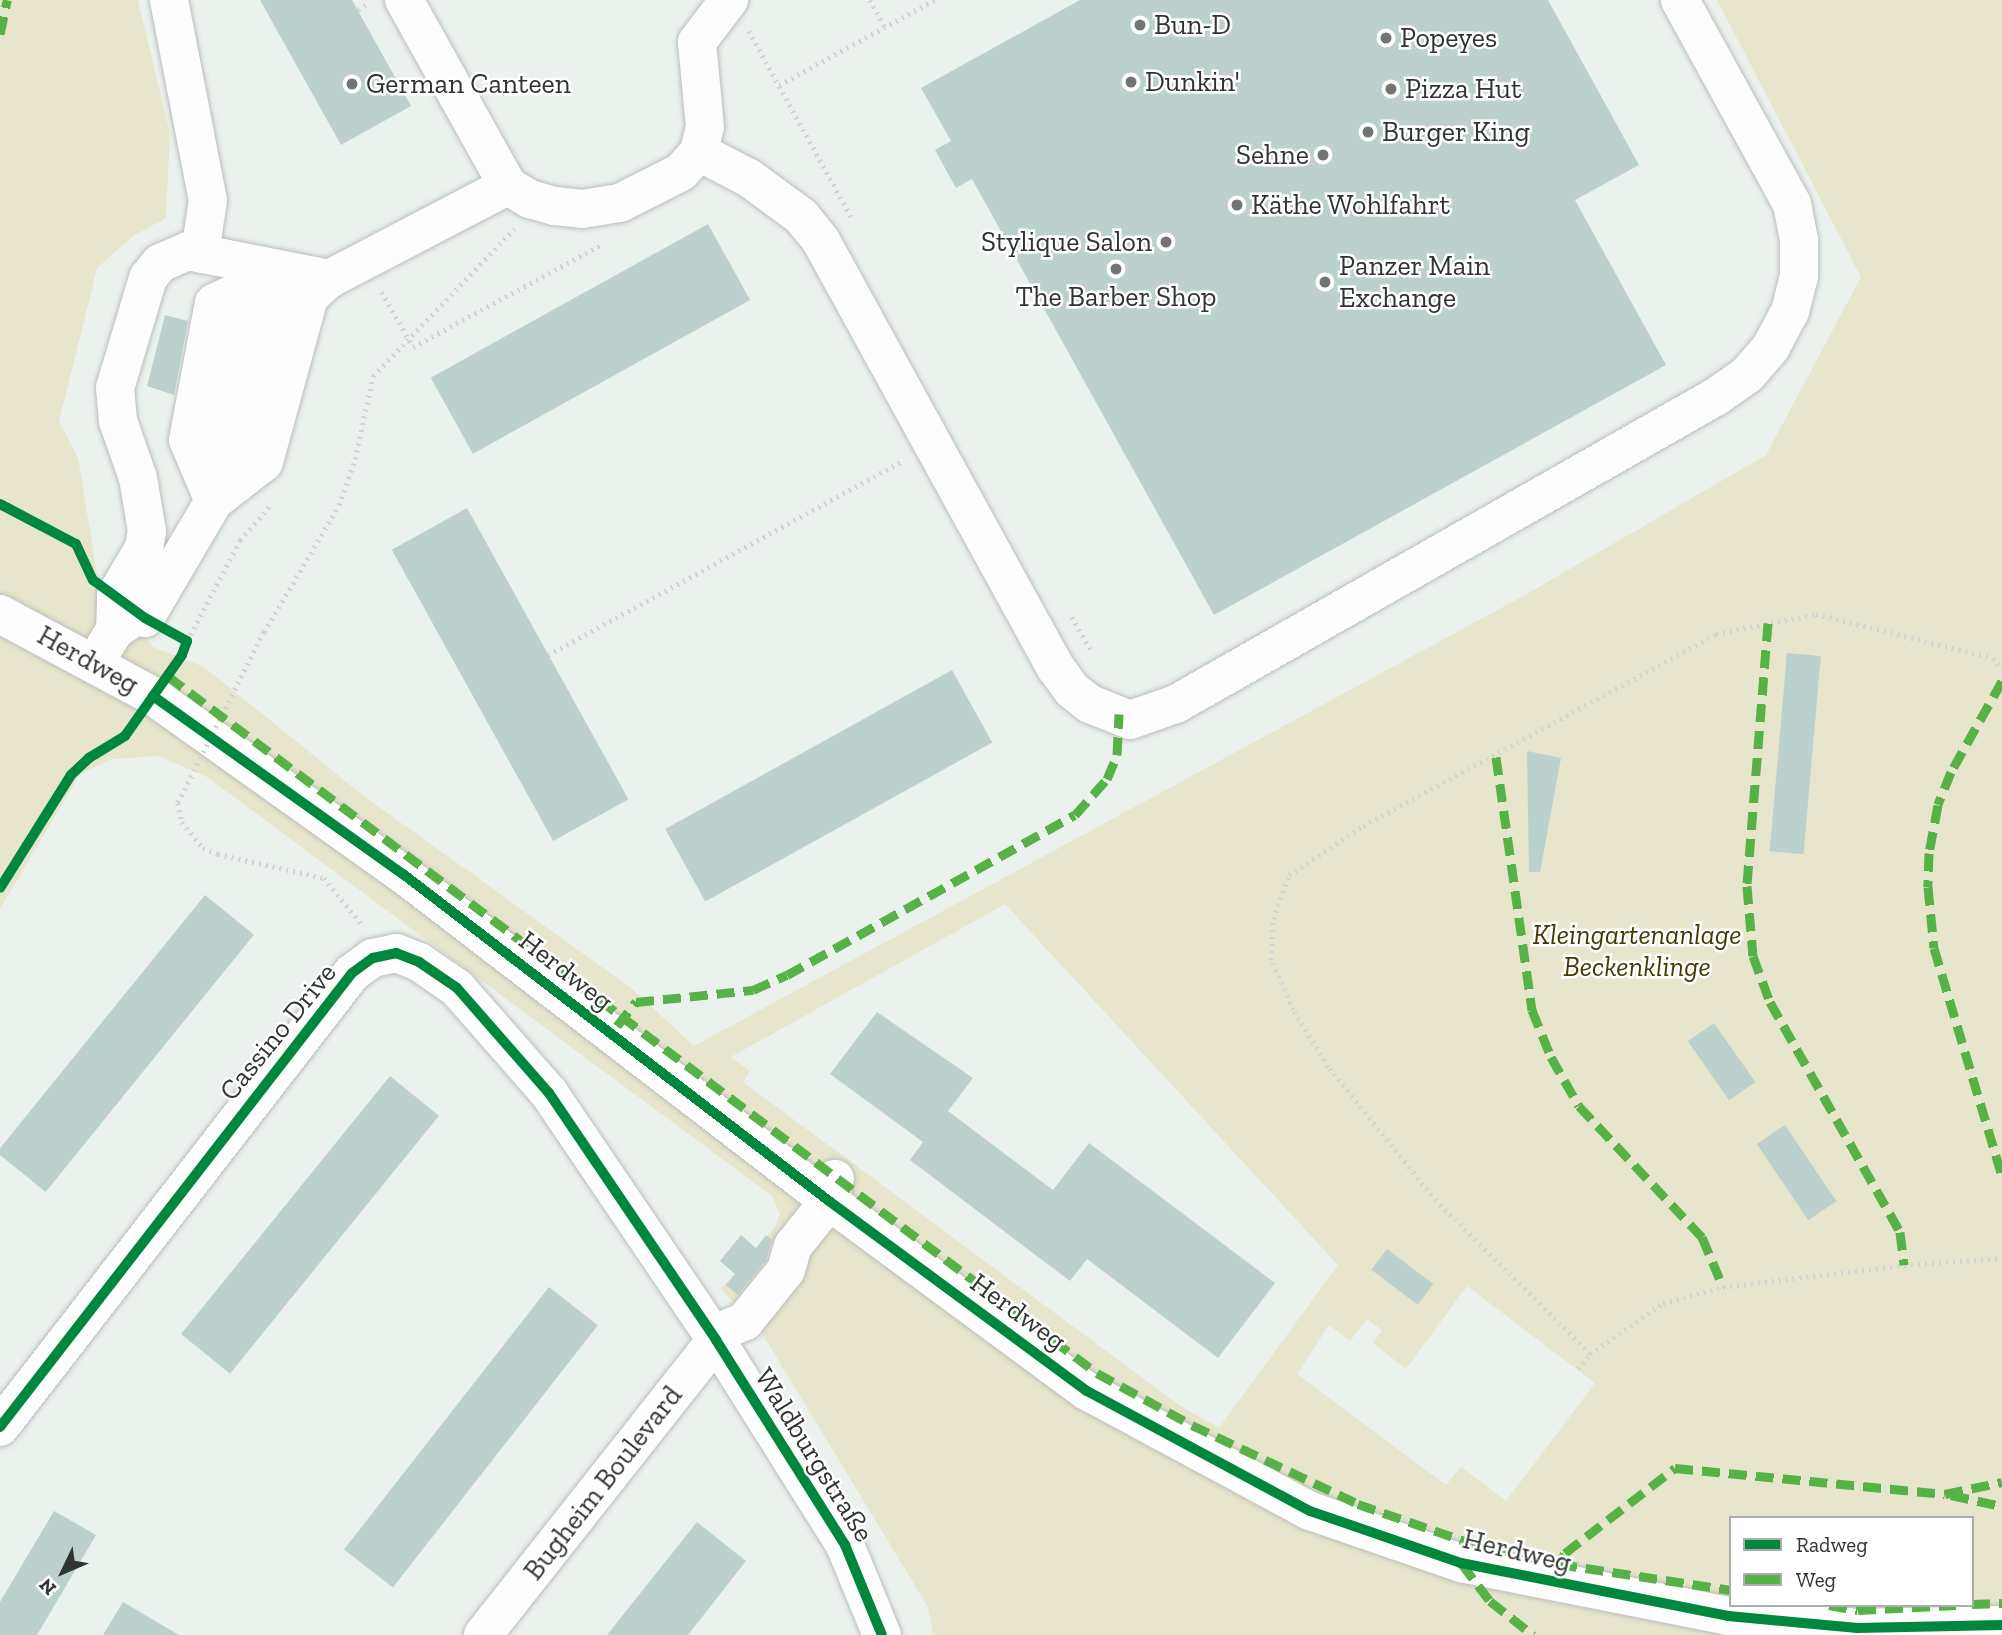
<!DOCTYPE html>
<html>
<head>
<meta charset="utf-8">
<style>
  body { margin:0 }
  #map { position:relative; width:2002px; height:1635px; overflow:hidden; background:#ebf1ed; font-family:"Zilla Slab",serif }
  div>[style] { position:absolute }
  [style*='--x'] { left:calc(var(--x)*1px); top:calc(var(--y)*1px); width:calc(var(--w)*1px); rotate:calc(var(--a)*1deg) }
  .green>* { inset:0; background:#e7e5cb }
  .building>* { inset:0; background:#bcd1ce; transform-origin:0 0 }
  .path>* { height:4.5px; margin-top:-2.25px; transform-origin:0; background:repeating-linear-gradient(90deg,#d2d4d3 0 2px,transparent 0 7px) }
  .roads { filter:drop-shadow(0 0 2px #babebc) drop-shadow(0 0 2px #babebc) }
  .minor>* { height:38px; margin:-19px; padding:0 19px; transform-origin:19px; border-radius:19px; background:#fcfdfc }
  .path-bridge>* { height:4.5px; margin-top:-2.25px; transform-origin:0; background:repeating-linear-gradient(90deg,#d2d4d3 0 2px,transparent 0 7px) }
  .quiet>* { height:9px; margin-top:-4.5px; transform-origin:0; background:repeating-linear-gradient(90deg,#56b246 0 18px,transparent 0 27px) }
  .cycleway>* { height:10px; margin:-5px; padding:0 5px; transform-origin:5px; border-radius:5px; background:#00873e }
  .dots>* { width:19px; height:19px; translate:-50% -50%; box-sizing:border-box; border:4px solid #fff; border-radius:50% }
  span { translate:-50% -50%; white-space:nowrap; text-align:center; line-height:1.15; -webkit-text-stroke:5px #fff; paint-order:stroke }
  .poi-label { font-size:28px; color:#303431 }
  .left { translate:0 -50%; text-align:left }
  .right { translate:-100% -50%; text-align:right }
  .street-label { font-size:28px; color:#303431 }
  .park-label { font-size:28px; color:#443900; font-style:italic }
  .legend { position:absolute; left:1729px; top:1516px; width:245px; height:91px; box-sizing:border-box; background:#fff; border:2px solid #acaead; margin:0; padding:9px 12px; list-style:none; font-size:21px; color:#303431 }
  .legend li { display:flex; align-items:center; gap:14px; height:35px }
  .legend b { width:35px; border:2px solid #acaead }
  .north { position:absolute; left:28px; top:1537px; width:70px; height:70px; -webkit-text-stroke:5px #fff; paint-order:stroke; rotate:226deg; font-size:19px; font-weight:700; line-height:28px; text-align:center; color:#303431 }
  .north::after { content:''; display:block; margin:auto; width:24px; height:32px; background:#303431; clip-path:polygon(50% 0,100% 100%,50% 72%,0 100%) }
</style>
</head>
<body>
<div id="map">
  <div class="green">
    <i style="clip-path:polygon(evenodd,0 0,138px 0,170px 134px,166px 218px,133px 236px,97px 268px,59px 421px,78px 458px,97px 573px,153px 647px,204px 667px,365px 797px,631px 988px,694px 1046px,1527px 594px,1766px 455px,1861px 277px,1717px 0,2002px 0,2002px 1635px,933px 1635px,928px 1607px,760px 1330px,721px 1289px,775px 1227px,780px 1214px,772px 1196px,207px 777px,158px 756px,112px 759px,80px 774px,0 909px,0 0,1005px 904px,1338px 1265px,1219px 1428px,1179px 1405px,743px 1082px,750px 1071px,731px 1057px,1005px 904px,0 0,1467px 1286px,1595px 1383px,1506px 1501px,1461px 1467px,1446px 1485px,1297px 1374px,1329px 1325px,1350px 1341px,1367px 1319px,1382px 1330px,1373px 1343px,1406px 1369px,1467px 1286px,0 0,1731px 1518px,1972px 1518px,1972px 1605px,1731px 1605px,1731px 1518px)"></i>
  </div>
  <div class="building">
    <i style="clip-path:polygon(260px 0,352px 0,411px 106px,341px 145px)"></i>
    <i style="clip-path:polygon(1080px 0,1548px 0,1639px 165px,1575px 200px,1666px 365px,1214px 615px,972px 179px,956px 188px,935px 150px,951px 141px,921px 88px)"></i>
    <i style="left:708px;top:224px;width:87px;height:317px;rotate:61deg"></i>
    <i style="clip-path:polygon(165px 315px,188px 321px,174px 395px,147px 386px)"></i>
    <i style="left:467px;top:508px;width:333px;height:86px;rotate:61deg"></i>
    <i style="left:1787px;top:653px;width:34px;height:199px;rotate:5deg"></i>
    <i style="left:952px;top:670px;width:83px;height:328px;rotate:61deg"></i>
    <i style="clip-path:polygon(1527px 751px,1561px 758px,1540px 872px,1529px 872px)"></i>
    <i style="left:205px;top:895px;width:63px;height:331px;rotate:39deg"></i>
    <i style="clip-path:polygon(877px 1012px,973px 1078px,948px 1111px,1053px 1190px,1089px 1143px,1275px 1283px,1218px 1358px,1087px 1259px,1070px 1281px,910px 1160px,923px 1142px,830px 1074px)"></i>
    <i style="left:1714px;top:1023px;width:72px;height:32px;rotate:55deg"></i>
    <i style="left:390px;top:1076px;width:63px;height:332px;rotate:39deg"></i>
    <i style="left:1785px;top:1125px;width:92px;height:34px;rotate:56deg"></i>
    <i style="clip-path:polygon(741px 1235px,756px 1248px,766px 1235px,772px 1240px,766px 1260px,738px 1295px,726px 1285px,735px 1274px,720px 1261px)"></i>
    <i style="left:1387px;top:1249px;width:58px;height:26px;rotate:37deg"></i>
    <i style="left:549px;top:1287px;width:62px;height:333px;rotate:38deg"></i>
    <i style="clip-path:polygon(54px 1511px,96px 1535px,37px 1635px,0 1635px,0 1602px)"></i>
    <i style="clip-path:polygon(697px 1522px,746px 1561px,688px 1635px,607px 1635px)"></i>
    <i style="clip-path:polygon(123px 1602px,179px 1635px,103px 1635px)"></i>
  </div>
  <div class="path">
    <i style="--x:870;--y:0;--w:31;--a:61"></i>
    <i style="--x:358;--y:10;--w:14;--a:-34"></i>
    <i style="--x:749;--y:31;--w:216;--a:61.2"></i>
    <i style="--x:779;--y:85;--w:177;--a:-28.7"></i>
    <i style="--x:382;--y:292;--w:63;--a:60.6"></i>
    <i style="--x:413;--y:347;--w:216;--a:-28.5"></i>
    <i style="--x:1072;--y:617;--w:40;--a:60.3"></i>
    <i style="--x:264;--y:632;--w:147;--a:-59.4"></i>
    <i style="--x:339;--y:505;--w:49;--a:-70.8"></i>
    <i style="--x:355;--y:459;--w:85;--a:-77.8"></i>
    <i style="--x:373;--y:376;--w:204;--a:-46.2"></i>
    <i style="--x:187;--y:641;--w:114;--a:-62.3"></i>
    <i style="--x:240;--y:540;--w:45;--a:-48.6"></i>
    <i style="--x:548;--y:655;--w:404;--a:-28.7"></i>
    <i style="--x:324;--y:878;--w:60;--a:51"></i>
    <i style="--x:1590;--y:1354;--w:217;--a:-135.2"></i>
    <i style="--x:1436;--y:1201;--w:172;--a:-128.9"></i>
    <i style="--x:1328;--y:1067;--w:67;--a:-121.6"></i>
    <i style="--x:1293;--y:1010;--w:55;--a:-113.7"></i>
    <i style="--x:1271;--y:960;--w:41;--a:-87.2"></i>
    <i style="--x:1273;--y:919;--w:47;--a:-70"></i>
    <i style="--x:1289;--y:875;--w:89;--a:-33.5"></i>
    <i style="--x:1363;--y:826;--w:402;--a:-28.5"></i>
    <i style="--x:1716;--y:634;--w:102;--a:-11.3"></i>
    <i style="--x:1816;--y:614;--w:182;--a:14"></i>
    <i style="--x:1993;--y:658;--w:14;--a:51"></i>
    <i style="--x:1578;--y:1369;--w:19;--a:-51"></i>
    <i style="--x:1590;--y:1354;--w:89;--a:-34.9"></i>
    <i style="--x:1663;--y:1303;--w:62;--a:-14.9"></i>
    <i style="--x:1723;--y:1287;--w:182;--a:-6.9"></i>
    <i style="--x:1904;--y:1265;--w:98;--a:-4.1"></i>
  </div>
  <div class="roads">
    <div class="minor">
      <i style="--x:169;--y:0;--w:204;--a:79"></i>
      <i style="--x:208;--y:200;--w:54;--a:98.6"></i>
      <i style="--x:699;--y:152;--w:26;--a:-77"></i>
      <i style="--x:705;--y:127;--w:85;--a:-95.4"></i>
      <i style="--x:697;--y:42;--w:53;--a:-52.7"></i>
      <i style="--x:508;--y:186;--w:26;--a:31"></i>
      <i style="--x:530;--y:199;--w:26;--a:16"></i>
      <i style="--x:555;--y:206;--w:27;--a:6"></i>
      <i style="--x:582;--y:209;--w:38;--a:-9"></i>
      <i style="--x:620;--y:203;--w:68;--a:-26.9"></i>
      <i style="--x:681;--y:172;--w:27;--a:-48"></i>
      <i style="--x:699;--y:152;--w:56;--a:27.5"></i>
      <i style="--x:749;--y:178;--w:64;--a:36.2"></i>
      <i style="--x:801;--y:216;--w:32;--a:51"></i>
      <i style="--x:821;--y:241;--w:487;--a:61.2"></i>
      <i style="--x:1056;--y:668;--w:27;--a:54"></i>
      <i style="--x:1072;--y:690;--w:23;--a:38"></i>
      <i style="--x:1090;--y:704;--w:43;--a:21.8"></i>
      <i style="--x:1130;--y:720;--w:49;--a:-19.2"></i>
      <i style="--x:1176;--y:704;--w:623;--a:-29.65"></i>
      <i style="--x:1717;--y:396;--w:37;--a:-35"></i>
      <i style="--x:1747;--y:375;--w:37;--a:-49"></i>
      <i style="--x:1771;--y:347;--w:40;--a:-62"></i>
      <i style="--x:1790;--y:312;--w:36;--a:-76"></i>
      <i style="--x:1799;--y:277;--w:37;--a:-90"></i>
      <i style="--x:1799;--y:240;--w:37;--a:-101"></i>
      <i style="--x:1792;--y:204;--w:233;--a:-118.8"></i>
      <i style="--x:210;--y:457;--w:164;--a:-77.3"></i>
      <i style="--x:219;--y:492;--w:42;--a:-62.8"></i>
      <i style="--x:238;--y:455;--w:158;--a:-77.2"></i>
      <i style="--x:214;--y:501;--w:66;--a:-113.1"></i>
      <i style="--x:188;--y:440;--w:139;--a:-79.3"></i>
      <i style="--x:214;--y:303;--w:17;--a:-25"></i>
      <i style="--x:229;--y:296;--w:72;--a:7.2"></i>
      <i style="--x:300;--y:305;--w:39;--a:-42"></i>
      <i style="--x:329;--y:279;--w:202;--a:-27.5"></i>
      <i style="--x:508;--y:186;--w:213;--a:-119.2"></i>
      <i style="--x:0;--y:614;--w:174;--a:28.2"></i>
      <i style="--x:153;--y:696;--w:307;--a:35.5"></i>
      <i style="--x:403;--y:874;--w:537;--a:37.51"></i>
      <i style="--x:829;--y:1201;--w:320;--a:36.4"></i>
      <i style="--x:1087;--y:1391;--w:253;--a:28.3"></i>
      <i style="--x:1310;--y:1511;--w:160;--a:19"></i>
      <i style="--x:1461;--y:1563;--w:272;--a:11.2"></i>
      <i style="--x:1728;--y:1616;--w:130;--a:5.3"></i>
      <i style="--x:1857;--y:1628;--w:145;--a:-1.2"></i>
      <i style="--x:115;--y:630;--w:35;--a:-88"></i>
      <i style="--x:116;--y:595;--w:55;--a:-59.2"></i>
      <i style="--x:144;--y:548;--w:17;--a:-80"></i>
      <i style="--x:147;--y:531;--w:54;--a:-99.6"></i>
      <i style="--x:138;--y:478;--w:60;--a:-109.3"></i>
      <i style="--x:118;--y:421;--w:33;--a:-95"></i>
      <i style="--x:115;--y:388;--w:115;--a:-73.3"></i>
      <i style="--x:148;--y:278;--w:19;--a:-51"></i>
      <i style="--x:160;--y:263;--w:30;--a:-23"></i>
      <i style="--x:188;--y:251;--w:144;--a:11.2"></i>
      <i style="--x:105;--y:646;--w:19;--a:-58"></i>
      <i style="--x:115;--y:630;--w:29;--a:-34"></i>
      <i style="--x:139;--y:614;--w:7;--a:34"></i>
      <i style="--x:145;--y:618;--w:136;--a:-59.5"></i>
      <i style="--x:214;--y:501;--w:63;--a:-38"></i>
      <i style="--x:264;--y:462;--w:167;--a:-74.7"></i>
      <i style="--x:0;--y:1427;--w:574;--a:-52.21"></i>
      <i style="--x:352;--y:973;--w:26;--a:-36"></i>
      <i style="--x:373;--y:958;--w:24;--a:-12"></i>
      <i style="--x:396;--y:953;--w:25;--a:21"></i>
      <i style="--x:419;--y:962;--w:46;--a:34.4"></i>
      <i style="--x:457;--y:988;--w:140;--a:48.8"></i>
      <i style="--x:549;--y:1093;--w:298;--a:55.9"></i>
      <i style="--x:716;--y:1340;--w:242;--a:57.8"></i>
      <i style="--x:845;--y:1545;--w:97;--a:67.7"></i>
      <i style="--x:483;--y:1635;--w:389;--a:-51.7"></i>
      <i style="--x:724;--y:1330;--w:23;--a:-23"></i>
      <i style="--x:745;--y:1321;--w:65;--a:-51.2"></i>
      <i style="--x:786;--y:1270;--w:25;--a:-74"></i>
      <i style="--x:793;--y:1246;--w:58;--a:-51.3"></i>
      <i style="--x:829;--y:1201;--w:23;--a:-75"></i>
    </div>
  </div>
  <div class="path-bridge">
    <i style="--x:264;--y:632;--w:191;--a:116.7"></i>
    <i style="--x:178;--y:803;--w:19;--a:78"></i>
    <i style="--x:182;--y:822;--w:33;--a:51"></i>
    <i style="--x:203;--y:848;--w:16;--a:22"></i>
    <i style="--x:218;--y:854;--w:109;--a:12.8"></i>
  </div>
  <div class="quiet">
    <i style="--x:0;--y:34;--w:35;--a:-78"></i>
    <i style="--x:1768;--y:623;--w:264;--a:94.6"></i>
    <i style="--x:1747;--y:886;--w:70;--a:85.1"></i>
    <i style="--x:1753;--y:956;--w:49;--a:69.7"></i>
    <i style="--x:1770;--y:1002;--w:264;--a:60.5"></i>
    <i style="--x:1900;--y:1232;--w:33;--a:83"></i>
    <i style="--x:168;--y:676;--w:1161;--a:36.88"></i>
    <i style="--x:1097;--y:1373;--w:108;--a:28.7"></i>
    <i style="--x:1192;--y:1425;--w:184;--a:25.4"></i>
    <i style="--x:1358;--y:1504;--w:116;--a:19.1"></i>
    <i style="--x:1468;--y:1542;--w:94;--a:13.6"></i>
    <i style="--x:1559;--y:1564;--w:174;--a:8.6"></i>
    <i style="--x:2002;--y:681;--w:104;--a:119.3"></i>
    <i style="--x:1951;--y:772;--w:35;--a:112"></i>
    <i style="--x:1938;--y:805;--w:49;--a:100.6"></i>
    <i style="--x:1929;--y:853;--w:34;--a:92"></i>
    <i style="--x:1928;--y:887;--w:61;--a:84.4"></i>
    <i style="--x:1934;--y:948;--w:238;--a:73.4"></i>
    <i style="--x:1496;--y:757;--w:256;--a:81.9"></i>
    <i style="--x:1532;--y:1010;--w:51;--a:68"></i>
    <i style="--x:1551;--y:1057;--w:56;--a:60.3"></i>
    <i style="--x:1579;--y:1106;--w:180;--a:46.8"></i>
    <i style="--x:1702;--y:1237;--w:54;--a:67.2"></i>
    <i style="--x:617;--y:1026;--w:31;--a:-52"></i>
    <i style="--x:636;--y:1002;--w:118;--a:-5.9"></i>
    <i style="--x:753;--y:990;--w:37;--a:-24"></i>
    <i style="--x:787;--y:975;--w:329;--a:-29.1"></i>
    <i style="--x:1075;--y:815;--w:48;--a:-48.4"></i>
    <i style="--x:1107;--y:779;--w:26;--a:-67"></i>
    <i style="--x:1117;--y:755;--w:41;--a:-87.2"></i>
    <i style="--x:1951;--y:1495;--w:52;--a:12.2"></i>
    <i style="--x:1462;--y:1564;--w:46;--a:52.9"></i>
    <i style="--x:1490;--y:1601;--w:55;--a:38.3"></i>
    <i style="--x:1554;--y:1569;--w:19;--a:-55"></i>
    <i style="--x:1565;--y:1553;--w:139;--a:-37.7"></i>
    <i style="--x:1675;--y:1468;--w:271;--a:5.5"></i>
    <i style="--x:1945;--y:1494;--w:58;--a:-11.9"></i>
    <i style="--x:1972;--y:1604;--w:30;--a:-2"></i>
    <i style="--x:1829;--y:1605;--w:29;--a:10"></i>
    <i style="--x:1858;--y:1610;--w:98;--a:-2.9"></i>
  </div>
  <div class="cycleway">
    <i style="--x:0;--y:504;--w:86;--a:27.8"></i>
    <i style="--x:76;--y:544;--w:40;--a:65"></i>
    <i style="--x:93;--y:580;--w:64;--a:36.2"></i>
    <i style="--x:145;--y:618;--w:48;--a:28.7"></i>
    <i style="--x:187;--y:641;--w:15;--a:110"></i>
    <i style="--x:182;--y:655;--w:99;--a:125.1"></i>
    <i style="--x:125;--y:736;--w:42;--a:148.6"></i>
    <i style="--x:89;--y:758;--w:25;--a:137"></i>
    <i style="--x:71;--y:775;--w:133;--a:122.1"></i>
    <i style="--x:153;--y:696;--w:307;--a:35.5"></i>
    <i style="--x:403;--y:874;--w:537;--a:37.51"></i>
    <i style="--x:829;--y:1201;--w:320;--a:36.4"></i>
    <i style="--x:1087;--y:1391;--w:253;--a:28.3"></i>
    <i style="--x:1310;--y:1511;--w:160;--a:19"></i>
    <i style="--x:1461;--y:1563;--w:272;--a:11.2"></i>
    <i style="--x:1728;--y:1616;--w:130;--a:5.3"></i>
    <i style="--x:1857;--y:1628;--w:145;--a:-1.2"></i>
    <i style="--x:0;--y:1427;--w:574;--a:-52.21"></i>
    <i style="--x:352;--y:973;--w:26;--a:-36"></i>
    <i style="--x:373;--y:958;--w:24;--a:-12"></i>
    <i style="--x:396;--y:953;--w:25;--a:21"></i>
    <i style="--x:419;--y:962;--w:46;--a:34.4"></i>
    <i style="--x:457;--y:988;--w:140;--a:48.8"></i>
    <i style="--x:549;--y:1093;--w:298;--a:55.9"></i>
    <i style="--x:716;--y:1340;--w:242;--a:57.8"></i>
    <i style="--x:845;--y:1545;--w:97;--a:67.7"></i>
  </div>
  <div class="dots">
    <i style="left:1140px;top:25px;background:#717673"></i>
    <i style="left:1386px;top:38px;background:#717673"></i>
    <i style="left:1131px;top:82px;background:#717673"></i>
    <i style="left:352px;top:84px;background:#717673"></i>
    <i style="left:1391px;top:89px;background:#717673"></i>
    <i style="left:1368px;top:132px;background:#717673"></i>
    <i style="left:1323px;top:155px;background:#717673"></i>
    <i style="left:1237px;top:205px;background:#717673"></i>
    <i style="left:1166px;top:242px;background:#717673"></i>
    <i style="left:1116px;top:269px;background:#717673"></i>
    <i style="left:1325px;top:282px;background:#717673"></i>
  </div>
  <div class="poi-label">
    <span class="left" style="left:1154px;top:25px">Bun-D</span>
    <span class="left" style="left:1400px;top:38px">Popeyes</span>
    <span class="left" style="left:1145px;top:82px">Dunkin'</span>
    <span class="left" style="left:366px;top:84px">German Canteen</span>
    <span class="left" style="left:1405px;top:89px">Pizza Hut</span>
    <span class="left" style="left:1382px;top:132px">Burger King</span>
    <span class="right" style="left:1309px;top:155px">Sehne</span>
    <span class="left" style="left:1251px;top:205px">Käthe Wohlfahrt</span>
    <span class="right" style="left:1152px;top:242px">Stylique Salon</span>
    <span class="left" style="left:1339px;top:282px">Panzer Main<br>Exchange</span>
    <span style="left:1116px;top:297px">The Barber Shop</span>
  </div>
  <div class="street-label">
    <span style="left:88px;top:660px;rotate:29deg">Herdweg</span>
    <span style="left:566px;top:971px;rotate:38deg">Herdweg</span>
    <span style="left:278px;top:1032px;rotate:-51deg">Cassino Drive</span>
    <span style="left:1018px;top:1312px;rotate:36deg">Herdweg</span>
    <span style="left:814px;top:1455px;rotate:58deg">Waldburgstraße</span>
    <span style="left:603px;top:1483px;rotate:-52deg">Bugheim Boulevard</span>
    <span style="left:1517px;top:1551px;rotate:13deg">Herdweg</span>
  </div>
  <div class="park-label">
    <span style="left:1637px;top:951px">Kleingartenanlage<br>Beckenklinge</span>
  </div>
  <ul class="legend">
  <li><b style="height:9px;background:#00873e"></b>Radweg</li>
  <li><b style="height:9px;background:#56b246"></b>Weg</li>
  </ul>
  <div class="north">N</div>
</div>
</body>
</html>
